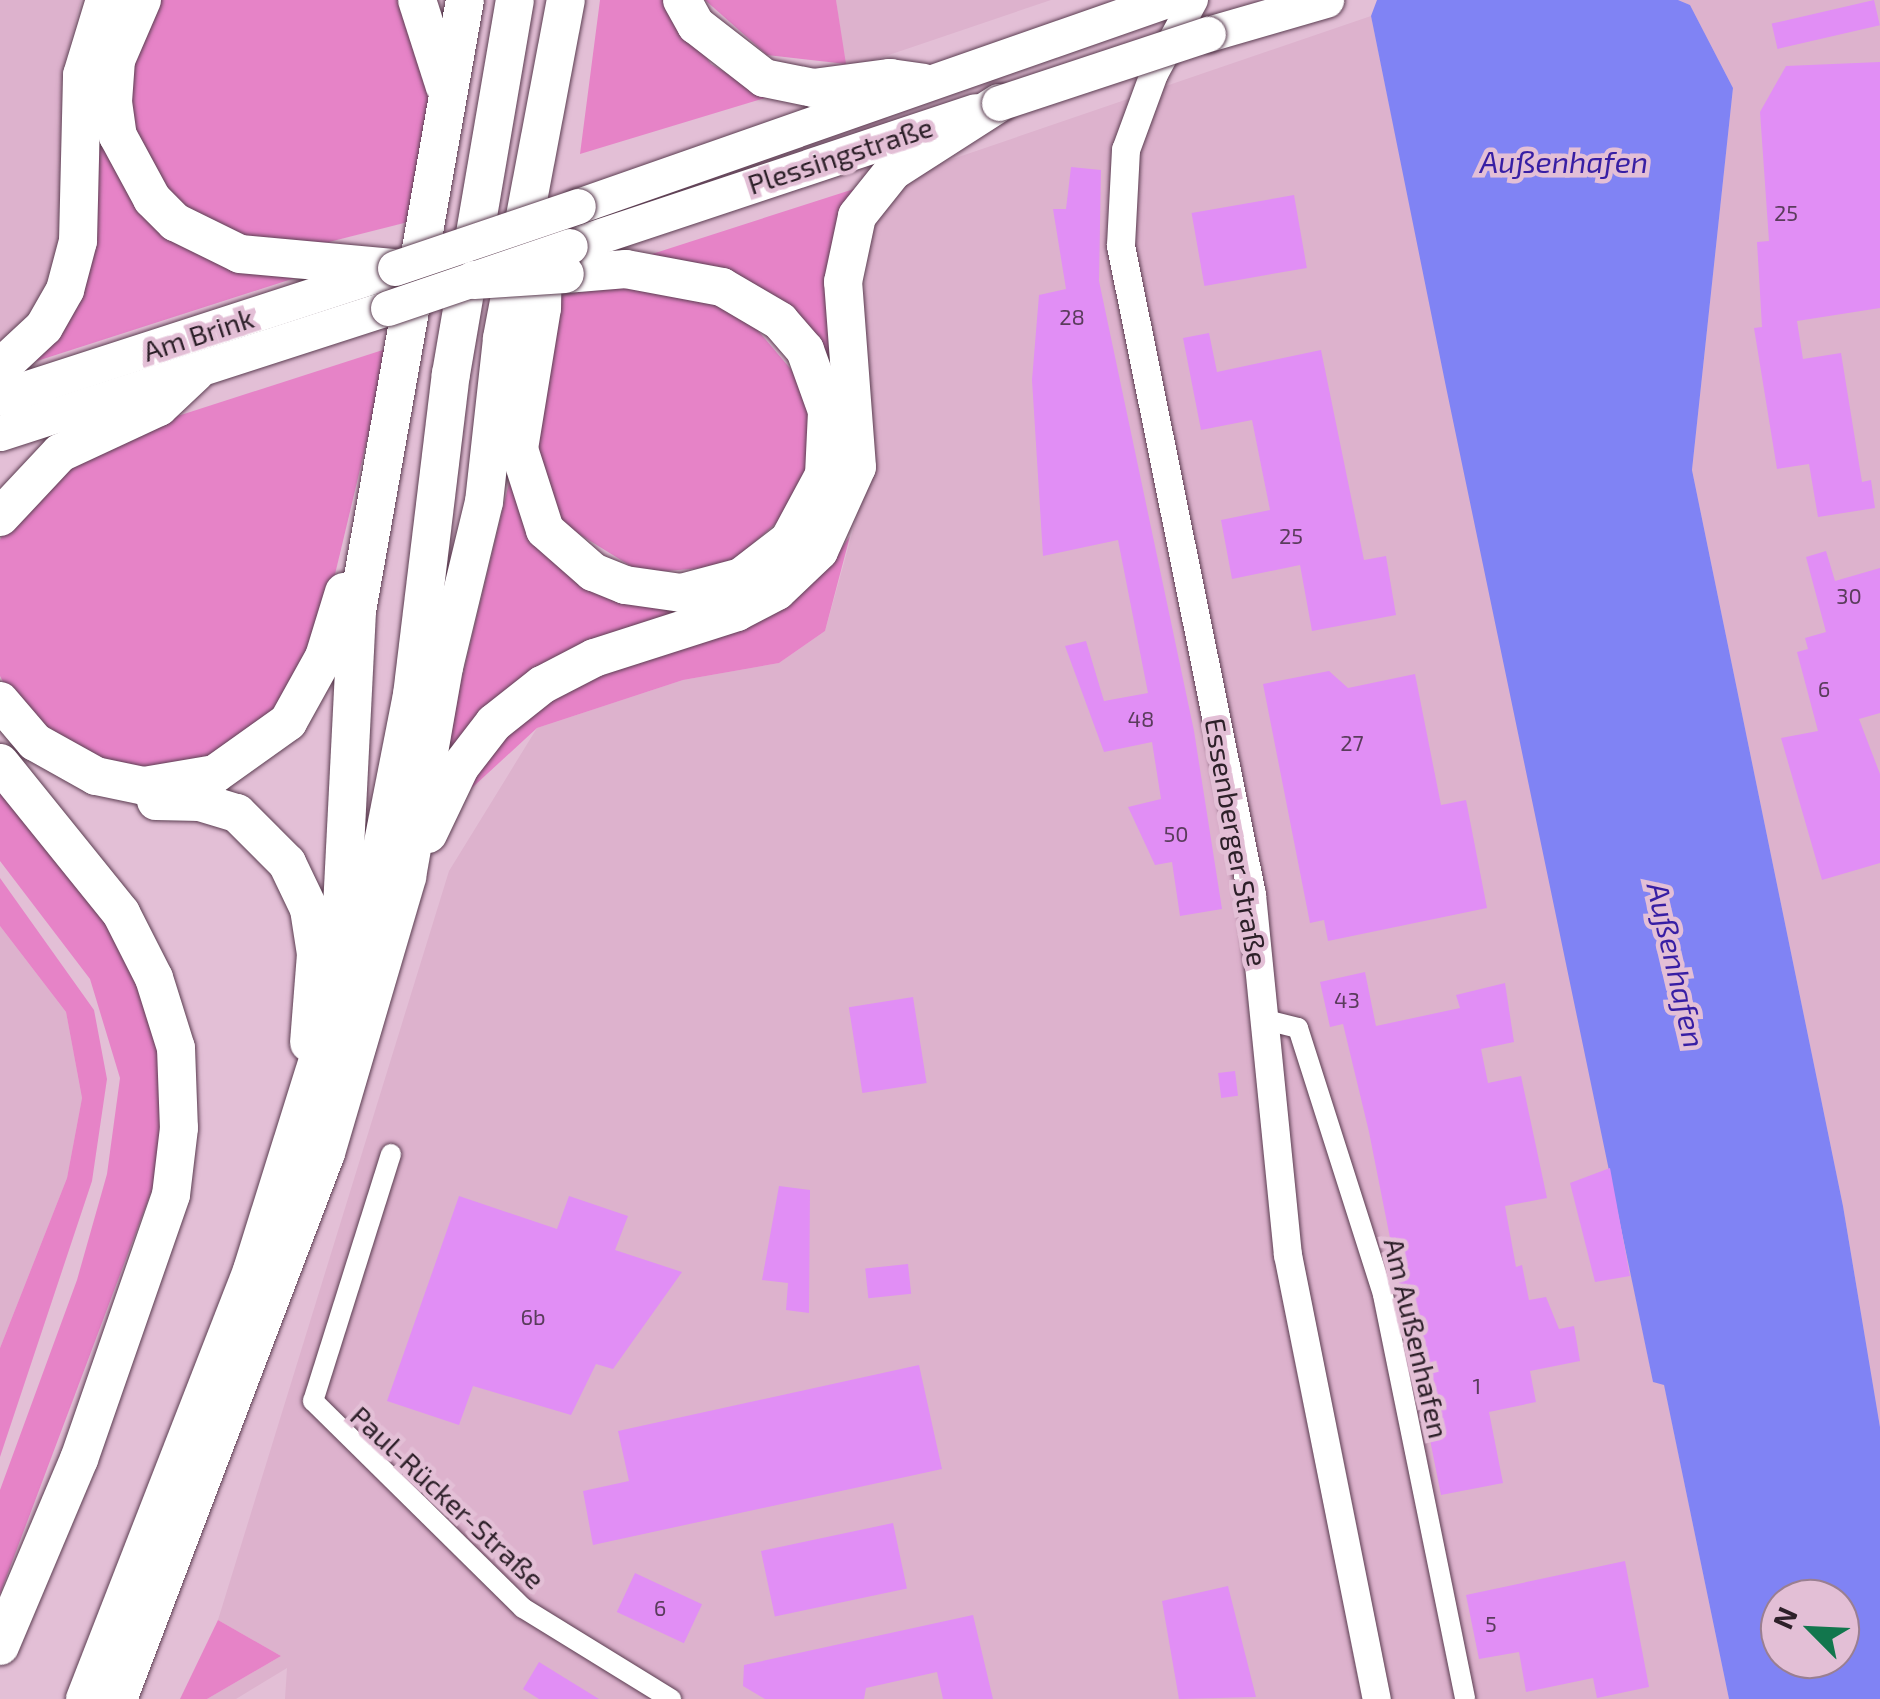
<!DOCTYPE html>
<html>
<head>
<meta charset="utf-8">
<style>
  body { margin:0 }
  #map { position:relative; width:1880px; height:1699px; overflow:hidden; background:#e3bfd6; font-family:"Exo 2",sans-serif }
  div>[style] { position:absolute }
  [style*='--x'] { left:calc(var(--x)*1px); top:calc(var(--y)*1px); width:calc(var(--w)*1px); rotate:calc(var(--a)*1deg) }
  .built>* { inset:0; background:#ddb2cd }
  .green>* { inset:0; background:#e683c7 }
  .water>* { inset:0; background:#8083f4 }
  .building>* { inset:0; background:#e18ef5; transform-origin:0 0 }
  .roads { filter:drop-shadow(0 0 2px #5b3d51) drop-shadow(0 0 2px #5b3d51) }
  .minor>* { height:20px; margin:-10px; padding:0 10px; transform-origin:10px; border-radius:10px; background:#fff }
  .tertiary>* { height:28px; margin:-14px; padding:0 14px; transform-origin:14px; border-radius:14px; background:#fff }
  .trunk>* { height:35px; margin:-17.5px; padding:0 17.5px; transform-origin:17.5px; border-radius:17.5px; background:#fff }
  .motorway>* { height:38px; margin:-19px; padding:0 19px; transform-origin:19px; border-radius:19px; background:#fff }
  .bridges { filter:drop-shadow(0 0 2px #5b3d51) drop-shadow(0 0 2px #5b3d51) }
  .trunk-bridge>* { height:35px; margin:-17.5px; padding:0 17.5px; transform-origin:17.5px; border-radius:17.5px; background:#fff }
  .motorway-bridge>* { height:38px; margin:-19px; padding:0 19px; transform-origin:19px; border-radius:19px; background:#fff }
  span { translate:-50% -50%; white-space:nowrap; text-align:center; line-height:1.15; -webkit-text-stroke:9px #e3bfd6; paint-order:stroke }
  .number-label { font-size:22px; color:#5a3c5c }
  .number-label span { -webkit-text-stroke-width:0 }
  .street-label { font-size:28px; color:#2d2029 }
  .water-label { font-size:30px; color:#371ea4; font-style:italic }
  .north { position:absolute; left:1760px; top:1579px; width:100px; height:100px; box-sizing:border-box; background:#e3bfd6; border:2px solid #9a7f91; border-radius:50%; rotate:294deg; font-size:28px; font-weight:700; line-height:40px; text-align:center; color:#2d2029 }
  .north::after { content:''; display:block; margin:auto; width:35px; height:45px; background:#12764d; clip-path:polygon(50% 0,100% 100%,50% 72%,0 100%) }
</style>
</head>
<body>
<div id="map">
  <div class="built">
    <i style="clip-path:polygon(0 0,81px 0,62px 73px,60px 237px,50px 279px,24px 323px,0 344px)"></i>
    <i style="clip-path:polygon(836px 0,1051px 0,874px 60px,903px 188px,935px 165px,1371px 16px,1653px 1381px,1664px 1384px,1729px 1699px,285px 1699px,287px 1668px,236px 1699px,207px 1699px,281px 1656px,218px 1620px,449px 871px,537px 728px,683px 680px,779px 663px,825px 631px,875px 451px,862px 317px,870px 241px)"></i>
    <i style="clip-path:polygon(1678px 0,1880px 0,1880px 1427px,1843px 1206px,1692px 470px,1733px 88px,1690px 5px)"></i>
    <i style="clip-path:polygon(0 926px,66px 1012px,82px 1098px,67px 1178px,0 1348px)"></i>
  </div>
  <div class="green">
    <i style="clip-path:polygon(160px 0,401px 0,433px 89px,416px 220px,313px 246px,243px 240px,186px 210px,146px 167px,128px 102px,132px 63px)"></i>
    <i style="clip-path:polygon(600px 0,665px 0,711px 64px,768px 97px,580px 154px)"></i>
    <i style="clip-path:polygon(705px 0,836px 0,846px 64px,767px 55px)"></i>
    <i style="clip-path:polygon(94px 77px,123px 179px,298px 277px,37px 361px)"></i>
    <i style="clip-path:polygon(854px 189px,855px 195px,845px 413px,815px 346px,649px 255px)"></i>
    <i style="clip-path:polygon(625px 287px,708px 302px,749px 320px,800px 380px,812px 417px,810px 465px,791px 510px,727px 566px,642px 573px,566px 526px,540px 486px,532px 428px,554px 295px)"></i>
    <i style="clip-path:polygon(389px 348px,321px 633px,279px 716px,179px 773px,97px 765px,18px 710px,0 676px,0 540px,12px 514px,56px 471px,122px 434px)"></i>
    <i style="clip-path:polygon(510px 479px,597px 587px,795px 563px,643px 629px,438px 777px)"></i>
    <i style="clip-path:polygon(850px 536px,825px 631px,779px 663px,683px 680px,537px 728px,450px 808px,492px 747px,584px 676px,770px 617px,827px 570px)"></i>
    <i style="clip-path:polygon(0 780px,117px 925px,167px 1048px,156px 1179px,0 1594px,0 1490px,77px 1280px,107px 1174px,120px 1078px,90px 979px,0 861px)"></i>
    <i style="clip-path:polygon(0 878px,94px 1010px,107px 1079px,92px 1181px,0 1457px,0 1348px,67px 1178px,82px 1098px,66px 1012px,0 926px)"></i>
    <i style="clip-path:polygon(218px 1620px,281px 1656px,207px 1699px,180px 1699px)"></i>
  </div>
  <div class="water">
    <i style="clip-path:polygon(evenodd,1377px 0,1678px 0,1690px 5px,1733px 88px,1692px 470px,1843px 1206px,1880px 1427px,1880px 1699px,1729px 1699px,1664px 1385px,1653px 1382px,1446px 387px,1371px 16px,1377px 0,1780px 1599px,1840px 1599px,1840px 1659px,1780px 1659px,1780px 1599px)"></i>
  </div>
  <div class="building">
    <i style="left:1874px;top:0;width:26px;height:105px;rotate:77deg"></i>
    <i style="clip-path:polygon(1880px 62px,1880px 308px,1797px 321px,1803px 359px,1841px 353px,1862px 482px,1871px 480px,1875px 508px,1818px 517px,1809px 464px,1777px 469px,1754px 328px,1762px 327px,1757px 242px,1769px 241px,1760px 112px,1786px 66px)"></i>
    <i style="clip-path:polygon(1071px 167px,1101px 170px,1099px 281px,1194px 731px,1222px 909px,1180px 916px,1172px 862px,1155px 865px,1128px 807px,1161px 799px,1152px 742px,1104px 752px,1065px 646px,1086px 641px,1104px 701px,1148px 693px,1118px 540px,1043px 556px,1032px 380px,1039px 295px,1066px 289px,1053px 209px,1066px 209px)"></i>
    <i style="left:1294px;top:195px;width:74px;height:104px;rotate:80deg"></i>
    <i style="clip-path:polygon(1209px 333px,1217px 372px,1321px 350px,1364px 560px,1386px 556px,1396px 615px,1312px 631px,1300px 565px,1232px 579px,1221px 520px,1270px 510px,1252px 420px,1201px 430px,1183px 338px)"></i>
    <i style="clip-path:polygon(1826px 551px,1835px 581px,1880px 568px,1880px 713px,1859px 719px,1880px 774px,1880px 863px,1822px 880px,1781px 738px,1818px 731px,1797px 652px,1808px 649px,1805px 638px,1826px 632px,1806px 557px)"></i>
    <i style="clip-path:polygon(1329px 671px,1348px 688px,1415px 674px,1441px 805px,1466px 800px,1487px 908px,1328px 941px,1324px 920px,1310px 923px,1263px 684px)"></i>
    <i style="clip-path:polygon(1365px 972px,1376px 1026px,1460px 1008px,1456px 995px,1505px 983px,1514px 1042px,1481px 1049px,1488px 1083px,1521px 1076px,1547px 1198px,1505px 1206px,1516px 1267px,1522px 1265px,1529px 1300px,1546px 1297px,1559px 1329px,1574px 1326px,1580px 1361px,1530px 1371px,1536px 1402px,1489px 1412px,1503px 1483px,1441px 1495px,1369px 1132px,1343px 1024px,1330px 1027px,1320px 982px)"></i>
    <i style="left:913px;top:997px;width:87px;height:65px;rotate:81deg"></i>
    <i style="left:1235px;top:1071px;width:25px;height:17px;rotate:83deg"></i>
    <i style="clip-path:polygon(1610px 1168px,1630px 1276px,1595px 1282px,1570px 1183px)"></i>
    <i style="clip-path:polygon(779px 1186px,810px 1190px,809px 1313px,786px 1310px,788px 1283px,762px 1280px)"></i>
    <i style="clip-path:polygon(459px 1196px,557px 1229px,569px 1196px,628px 1216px,615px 1250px,682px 1272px,613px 1369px,596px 1364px,571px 1415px,473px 1386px,459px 1425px,387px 1401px)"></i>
    <i style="left:908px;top:1264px;width:30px;height:43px;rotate:84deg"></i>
    <i style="clip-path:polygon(919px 1365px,942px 1469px,593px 1545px,583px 1491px,629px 1481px,618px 1431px)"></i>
    <i style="left:893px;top:1523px;width:67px;height:135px;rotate:78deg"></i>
    <i style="clip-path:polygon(1625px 1561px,1649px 1687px,1597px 1698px,1593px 1678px,1526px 1692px,1519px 1652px,1479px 1659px,1466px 1595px)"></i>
    <i style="left:635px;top:1573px;width:74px;height:43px;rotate:25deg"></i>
    <i style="clip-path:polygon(1228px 1586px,1256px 1697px,1179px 1699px,1162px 1601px)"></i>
    <i style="clip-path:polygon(973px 1615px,993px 1699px,943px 1699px,937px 1672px,866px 1688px,864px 1699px,765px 1699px,743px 1686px,744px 1665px)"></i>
    <i style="clip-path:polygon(539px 1662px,599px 1699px,539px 1699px,523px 1689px)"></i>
  </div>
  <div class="roads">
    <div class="minor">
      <i style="--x:1266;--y:1020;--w:33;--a:14"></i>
      <i style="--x:1298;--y:1028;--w:280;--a:72.3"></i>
      <i style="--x:1383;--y:1295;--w:412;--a:78.5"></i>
      <i style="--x:391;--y:1154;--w:259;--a:107.5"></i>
      <i style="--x:313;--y:1401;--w:295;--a:44.6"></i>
      <i style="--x:523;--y:1608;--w:174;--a:31.6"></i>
    </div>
    <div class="tertiary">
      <i style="--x:1194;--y:0;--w:84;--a:118.4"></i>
      <i style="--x:1154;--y:74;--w:81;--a:110.2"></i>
      <i style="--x:1126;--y:150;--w:96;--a:93"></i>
      <i style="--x:1121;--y:246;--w:662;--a:78.59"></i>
      <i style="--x:1252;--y:895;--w:362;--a:84.3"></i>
      <i style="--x:1288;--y:1255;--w:453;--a:78.7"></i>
    </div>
    <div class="trunk">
      <i style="--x:1208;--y:34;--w:123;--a:-16.1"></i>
      <i style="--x:578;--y:206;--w:624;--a:-19.28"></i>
      <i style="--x:570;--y:246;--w:427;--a:-18.4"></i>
      <i style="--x:0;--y:397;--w:414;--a:-18"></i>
      <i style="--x:0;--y:433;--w:408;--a:-17.9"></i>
    </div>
    <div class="motorway">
      <i style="--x:142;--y:0;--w:65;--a:113.4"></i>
      <i style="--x:116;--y:60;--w:42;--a:94.1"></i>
      <i style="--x:113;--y:102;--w:34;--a:82"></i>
      <i style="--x:118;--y:136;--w:72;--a:61.6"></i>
      <i style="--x:152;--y:199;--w:33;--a:45"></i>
      <i style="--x:175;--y:222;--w:72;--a:26.2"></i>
      <i style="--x:240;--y:254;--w:156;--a:5.2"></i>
      <i style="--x:417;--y:0;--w:91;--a:72.2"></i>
      <i style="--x:682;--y:0;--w:29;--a:61"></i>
      <i style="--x:696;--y:25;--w:86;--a:37.9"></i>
      <i style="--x:764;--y:78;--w:50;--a:11.5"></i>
      <i style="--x:813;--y:88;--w:78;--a:-7.4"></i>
      <i style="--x:890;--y:78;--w:34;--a:8"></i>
      <i style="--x:543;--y:247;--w:61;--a:90.9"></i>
      <i style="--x:542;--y:308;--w:143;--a:99.3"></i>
      <i style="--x:519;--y:449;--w:85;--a:72.2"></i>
      <i style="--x:545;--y:530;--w:64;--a:41.2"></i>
      <i style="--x:593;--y:572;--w:35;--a:22"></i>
      <i style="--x:625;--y:585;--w:57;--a:8.1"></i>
      <i style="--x:681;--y:593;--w:62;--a:-14.9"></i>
      <i style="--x:741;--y:577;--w:61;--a:-37.6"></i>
      <i style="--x:789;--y:540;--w:74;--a:-61.7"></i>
      <i style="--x:824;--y:475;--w:64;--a:-87.3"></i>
      <i style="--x:827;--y:411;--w:65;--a:-109.8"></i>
      <i style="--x:805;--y:350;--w:38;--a:-131"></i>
      <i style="--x:780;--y:321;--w:67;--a:-149.6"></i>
      <i style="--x:722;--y:287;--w:98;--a:-169.4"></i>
      <i style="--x:626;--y:269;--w:61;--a:175.3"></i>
      <i style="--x:0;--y:368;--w:60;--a:-43"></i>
      <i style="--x:44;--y:327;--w:43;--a:-60.4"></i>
      <i style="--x:65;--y:290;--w:51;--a:-75.1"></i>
      <i style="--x:78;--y:241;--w:166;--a:-88.6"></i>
      <i style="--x:82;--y:75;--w:78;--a:-73"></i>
      <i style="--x:0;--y:517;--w:88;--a:-46.8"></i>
      <i style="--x:60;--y:453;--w:109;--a:-24.9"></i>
      <i style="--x:159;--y:407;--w:50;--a:-43.4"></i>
      <i style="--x:0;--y:701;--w:54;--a:49.5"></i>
      <i style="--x:35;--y:742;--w:70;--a:29.1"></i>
      <i style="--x:96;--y:776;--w:49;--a:11.8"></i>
      <i style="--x:144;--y:786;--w:72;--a:-9.6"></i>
      <i style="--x:215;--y:774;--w:90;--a:-35.5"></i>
      <i style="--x:288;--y:722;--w:74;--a:-61"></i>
      <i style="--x:324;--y:657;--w:68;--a:-72.9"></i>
      <i style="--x:0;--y:763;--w:193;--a:51.1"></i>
      <i style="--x:121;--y:913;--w:73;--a:63.1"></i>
      <i style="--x:154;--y:978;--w:73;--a:72.6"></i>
      <i style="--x:176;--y:1048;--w:80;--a:87.9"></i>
      <i style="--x:179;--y:1128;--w:67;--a:96.8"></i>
      <i style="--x:171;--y:1195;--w:280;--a:109.2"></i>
      <i style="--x:79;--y:1459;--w:203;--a:112.9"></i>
      <i style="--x:156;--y:801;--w:44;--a:1.3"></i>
      <i style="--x:200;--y:802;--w:39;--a:17"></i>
      <i style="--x:237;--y:813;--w:71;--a:45"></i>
      <i style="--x:287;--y:863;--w:51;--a:64.4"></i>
      <i style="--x:309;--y:909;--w:46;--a:81.2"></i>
      <i style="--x:316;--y:954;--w:89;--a:94.5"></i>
      <i style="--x:428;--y:834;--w:74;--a:-64.5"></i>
      <i style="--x:460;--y:767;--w:56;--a:-52.3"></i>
      <i style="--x:494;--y:723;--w:61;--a:-38.4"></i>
      <i style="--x:542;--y:685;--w:59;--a:-27.4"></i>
      <i style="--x:594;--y:658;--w:150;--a:-17.8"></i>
      <i style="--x:737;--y:612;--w:45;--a:-27.7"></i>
      <i style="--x:777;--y:591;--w:58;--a:-43.6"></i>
      <i style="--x:819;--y:551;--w:92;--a:-65.7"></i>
      <i style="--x:857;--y:467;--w:186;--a:-94.3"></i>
      <i style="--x:843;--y:282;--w:67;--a:-78"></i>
      <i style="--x:857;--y:216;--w:58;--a:-51.3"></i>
      <i style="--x:893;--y:171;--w:126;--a:-32.7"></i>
      <i style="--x:340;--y:947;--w:336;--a:-87.1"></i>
      <i style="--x:357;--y:611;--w:620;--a:-79.98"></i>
      <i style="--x:85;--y:1699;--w:460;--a:-68.7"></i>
      <i style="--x:252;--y:1270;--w:421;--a:-72.6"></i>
      <i style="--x:378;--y:868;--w:176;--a:-78.9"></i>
      <i style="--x:412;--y:695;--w:323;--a:-83.1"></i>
      <i style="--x:451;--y:374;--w:379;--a:-80.3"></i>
      <i style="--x:118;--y:1699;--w:584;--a:-69.15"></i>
      <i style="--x:326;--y:1153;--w:288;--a:-73.6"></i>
      <i style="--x:407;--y:877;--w:213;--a:-80"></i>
      <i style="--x:444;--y:667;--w:170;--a:-76.4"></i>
      <i style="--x:484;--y:502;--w:165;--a:-83.7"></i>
      <i style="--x:502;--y:338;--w:344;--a:-79.3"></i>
    </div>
  </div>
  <div class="bridges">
    <div class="trunk-bridge">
      <i style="--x:999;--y:103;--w:220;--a:-18.3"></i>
      <i style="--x:395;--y:268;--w:193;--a:-18.7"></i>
      <i style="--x:388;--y:308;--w:192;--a:-18.8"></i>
    </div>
    <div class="motorway-bridge">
      <i style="--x:474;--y:280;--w:91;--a:-3.8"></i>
    </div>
  </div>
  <div class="number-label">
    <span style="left:1786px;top:213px">25</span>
    <span style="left:1072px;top:317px">28</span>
    <span style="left:1291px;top:536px">25</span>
    <span style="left:1849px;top:596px">30</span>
    <span style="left:1824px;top:689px">6</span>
    <span style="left:1141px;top:719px">48</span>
    <span style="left:1352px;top:743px">27</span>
    <span style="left:1176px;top:834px">50</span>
    <span style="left:1347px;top:1000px">43</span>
    <span style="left:533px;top:1317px">6b</span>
    <span style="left:1477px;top:1386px">1</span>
    <span style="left:660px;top:1608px">6</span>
    <span style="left:1491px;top:1624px">5</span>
  </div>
  <div class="street-label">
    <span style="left:840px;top:155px;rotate:-18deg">Plessingstraße</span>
    <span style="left:198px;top:334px;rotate:-18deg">Am Brink</span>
    <span style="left:1237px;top:842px;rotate:80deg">Essenberger Straße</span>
    <span style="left:1417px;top:1338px;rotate:77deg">Am Außenhafen</span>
    <span style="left:448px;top:1497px;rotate:43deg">Paul-Rücker-Straße</span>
  </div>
  <div class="water-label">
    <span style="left:1564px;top:161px">Außenhafen</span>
    <span style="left:1677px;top:965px;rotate:77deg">Außenhafen</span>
  </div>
  <div class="north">N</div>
</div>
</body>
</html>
